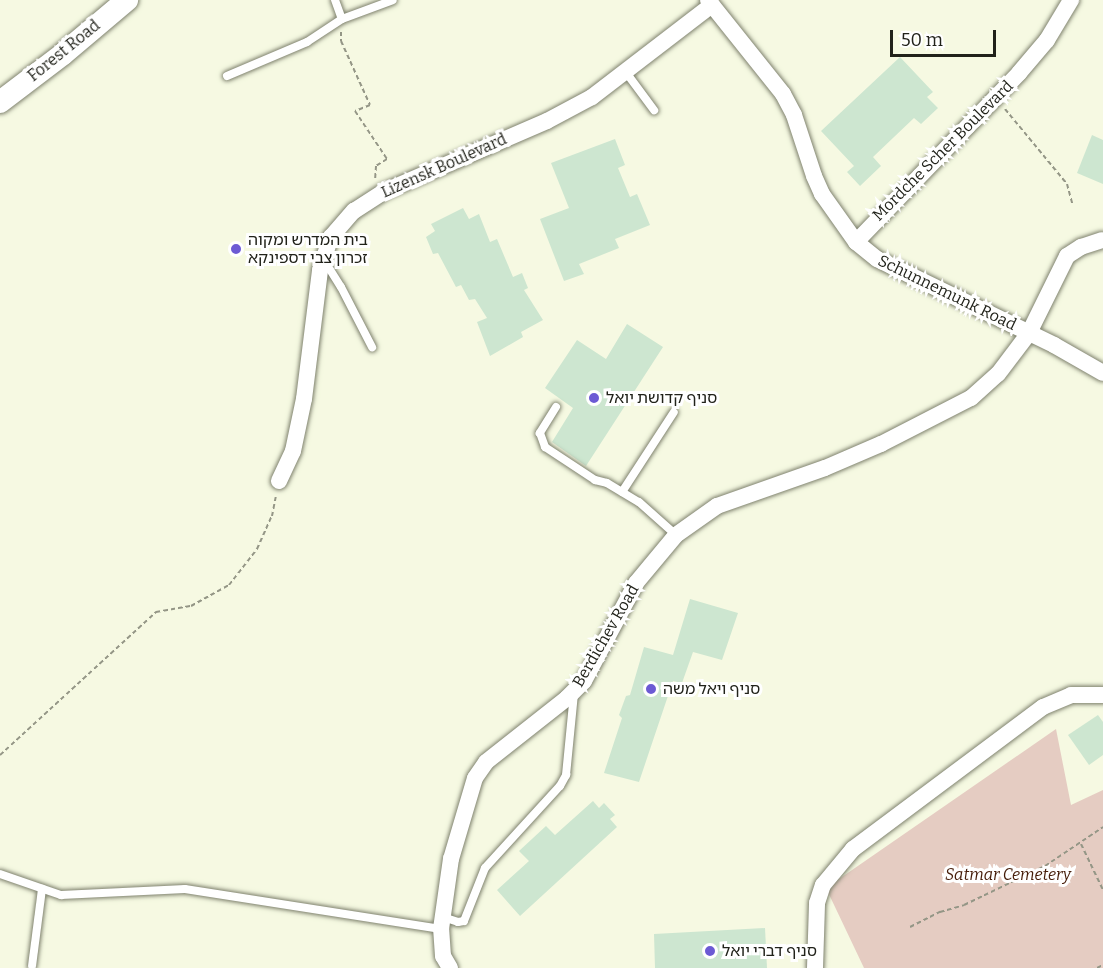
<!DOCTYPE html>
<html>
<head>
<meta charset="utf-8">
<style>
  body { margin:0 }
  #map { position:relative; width:1103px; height:968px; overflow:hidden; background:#f6f9e2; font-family:Bitter,"Noto Sans Hebrew",serif }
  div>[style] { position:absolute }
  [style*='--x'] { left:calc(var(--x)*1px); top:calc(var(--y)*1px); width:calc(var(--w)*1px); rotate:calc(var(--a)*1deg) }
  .green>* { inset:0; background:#e5ccc2 }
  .building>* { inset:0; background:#cde6d0 }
  .path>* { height:2px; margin-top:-1px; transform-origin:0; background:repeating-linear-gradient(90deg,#949686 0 4.5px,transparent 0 7.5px) }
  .roads { filter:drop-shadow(0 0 2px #7f826e) drop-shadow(0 0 2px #7f826e) }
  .lane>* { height:8px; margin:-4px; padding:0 4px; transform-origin:4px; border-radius:4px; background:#fff }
  .street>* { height:16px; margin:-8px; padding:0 8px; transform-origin:8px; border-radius:8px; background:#fff }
  .secondary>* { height:22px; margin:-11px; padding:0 11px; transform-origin:11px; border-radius:11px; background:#fff }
  .dots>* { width:16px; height:16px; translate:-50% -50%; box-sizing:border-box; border:3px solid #fff; border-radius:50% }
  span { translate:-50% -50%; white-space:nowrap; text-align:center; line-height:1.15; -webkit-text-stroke:6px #fff; paint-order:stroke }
  .street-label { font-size:16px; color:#21221a }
  .poi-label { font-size:16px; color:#21221a }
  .left { translate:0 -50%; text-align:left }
  .park-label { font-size:16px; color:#451c08; font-style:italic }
  .scale { position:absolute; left:890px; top:30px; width:106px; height:27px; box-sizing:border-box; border:3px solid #21221a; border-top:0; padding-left:8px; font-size:18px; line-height:21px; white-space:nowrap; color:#21221a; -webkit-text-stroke:4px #fff; paint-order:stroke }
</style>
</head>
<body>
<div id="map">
  <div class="green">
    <i style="clip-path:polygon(1056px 729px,1071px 805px,1103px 790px,1103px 968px,864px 968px,826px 888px)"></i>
  </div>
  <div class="building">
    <i style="clip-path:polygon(900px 57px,933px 92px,927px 97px,938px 108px,921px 124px,914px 118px,873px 157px,881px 166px,860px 186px,847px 172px,854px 166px,821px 131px)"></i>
    <i style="clip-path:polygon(1092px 135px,1103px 140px,1103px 184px,1077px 173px)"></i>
    <i style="clip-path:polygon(615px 139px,625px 165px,618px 168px,630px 197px,637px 194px,650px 225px,615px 239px,619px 248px,579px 264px,584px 274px,564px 281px,540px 219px,569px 208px,551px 163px)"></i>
    <i style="clip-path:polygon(463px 208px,469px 219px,479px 214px,490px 242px,497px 239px,513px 277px,522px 273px,528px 288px,524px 290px,543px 320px,521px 332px,523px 337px,490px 356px,477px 322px,487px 318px,475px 299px,469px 300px,461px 285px,456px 287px,438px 253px,433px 254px,426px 237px,435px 231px,431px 224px)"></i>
    <i style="clip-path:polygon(627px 324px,663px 347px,586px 466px,552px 442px,573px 408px,545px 388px,577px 340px,606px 359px)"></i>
    <i style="clip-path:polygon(690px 599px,738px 613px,722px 660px,693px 652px,682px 683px,673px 681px,639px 782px,604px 773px,622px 718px,619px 715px,626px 696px,630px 695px,644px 647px,673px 655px)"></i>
    <i style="clip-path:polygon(1098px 715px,1103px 722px,1103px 755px,1089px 765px,1068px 735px)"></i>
    <i style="clip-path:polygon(593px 801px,599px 808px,604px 803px,615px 815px,610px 819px,617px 827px,520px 916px,497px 890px,529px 861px,519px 851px,546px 826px,555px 835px)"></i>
    <i style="clip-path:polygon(765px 928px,767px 968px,655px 968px,654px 934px)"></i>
  </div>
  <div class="path">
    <i style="--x:341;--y:32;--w:9;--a:90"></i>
    <i style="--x:341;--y:41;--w:70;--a:65.6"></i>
    <i style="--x:370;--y:105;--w:16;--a:158"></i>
    <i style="--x:355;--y:111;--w:58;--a:56.3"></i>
    <i style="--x:387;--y:159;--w:13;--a:148"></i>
    <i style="--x:376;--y:166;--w:13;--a:94"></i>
    <i style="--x:1005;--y:109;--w:97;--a:50.4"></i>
    <i style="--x:1067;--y:184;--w:20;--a:75"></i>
    <i style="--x:0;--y:755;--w:212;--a:-42.5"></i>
    <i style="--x:156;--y:612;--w:36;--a:-10"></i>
    <i style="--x:191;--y:606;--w:43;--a:-28.9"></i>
    <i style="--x:229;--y:585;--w:46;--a:-52.1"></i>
    <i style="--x:257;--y:549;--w:36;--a:-66"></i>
    <i style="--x:272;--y:516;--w:21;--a:-79"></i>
    <i style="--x:1081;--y:844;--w:51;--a:64.4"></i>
    <i style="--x:910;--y:927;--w:34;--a:-27"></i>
    <i style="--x:940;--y:912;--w:25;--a:-16"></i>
    <i style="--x:964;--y:905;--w:90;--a:-25.7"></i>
    <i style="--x:1045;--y:866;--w:70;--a:-33.9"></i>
    <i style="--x:1097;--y:968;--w:7;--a:-27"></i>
  </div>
  <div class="roads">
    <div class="lane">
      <i style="--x:335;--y:0;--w:20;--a:70"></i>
      <i style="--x:625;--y:71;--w:49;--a:53.4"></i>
      <i style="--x:227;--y:76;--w:87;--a:-23"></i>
      <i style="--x:307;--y:42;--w:42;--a:-33.3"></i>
      <i style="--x:342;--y:19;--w:54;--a:-20.4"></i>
      <i style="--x:324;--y:260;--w:32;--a:58"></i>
      <i style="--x:341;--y:287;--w:68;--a:62.7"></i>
      <i style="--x:556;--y:407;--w:31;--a:122"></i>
      <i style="--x:540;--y:433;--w:15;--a:70"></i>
      <i style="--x:545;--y:447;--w:60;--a:33.4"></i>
      <i style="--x:595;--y:480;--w:12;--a:14"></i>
      <i style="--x:607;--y:483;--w:37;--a:31"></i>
      <i style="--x:639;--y:502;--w:50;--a:41.7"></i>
      <i style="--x:622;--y:492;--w:95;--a:-57"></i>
      <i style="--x:0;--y:874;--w:65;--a:19"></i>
      <i style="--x:61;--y:895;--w:124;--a:-2.8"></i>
      <i style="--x:185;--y:889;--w:259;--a:8.9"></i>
      <i style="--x:443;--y:917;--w:16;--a:18"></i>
      <i style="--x:458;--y:922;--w:6;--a:-9"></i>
      <i style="--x:464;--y:921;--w:57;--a:-68.4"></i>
      <i style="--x:485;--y:868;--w:111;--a:-47.6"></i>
      <i style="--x:560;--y:786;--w:13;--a:-61"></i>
      <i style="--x:566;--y:775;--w:81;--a:-84.4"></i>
      <i style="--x:32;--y:966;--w:78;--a:-82.6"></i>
    </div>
    <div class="street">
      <i style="--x:708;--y:0;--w:120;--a:51.4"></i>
      <i style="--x:783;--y:94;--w:24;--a:62"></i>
      <i style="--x:794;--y:115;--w:64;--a:71.8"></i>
      <i style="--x:814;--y:176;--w:20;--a:66"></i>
      <i style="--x:822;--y:194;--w:59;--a:54.7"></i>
      <i style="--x:856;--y:242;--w:27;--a:39"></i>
      <i style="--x:877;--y:259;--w:197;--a:25.9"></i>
      <i style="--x:1054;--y:345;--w:56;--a:29.7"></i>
      <i style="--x:856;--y:242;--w:235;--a:-46"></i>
      <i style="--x:1019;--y:73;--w:43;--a:-49.7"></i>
      <i style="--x:1047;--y:40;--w:47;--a:-59"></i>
      <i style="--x:279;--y:481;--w:33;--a:-65"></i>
      <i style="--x:293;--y:451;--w:53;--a:-78.1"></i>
      <i style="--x:304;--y:399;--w:130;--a:-82.9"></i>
      <i style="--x:320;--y:270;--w:35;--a:-72"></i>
      <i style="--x:331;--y:237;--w:35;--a:-49"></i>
      <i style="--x:354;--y:211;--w:35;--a:-33"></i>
      <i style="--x:383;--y:192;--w:179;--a:-23.4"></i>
      <i style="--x:547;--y:121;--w:51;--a:-28.1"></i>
      <i style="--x:592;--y:97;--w:151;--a:-37.5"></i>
      <i style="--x:450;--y:968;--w:14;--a:-120"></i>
      <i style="--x:443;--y:956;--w:27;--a:-94"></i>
      <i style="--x:441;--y:929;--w:71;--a:-81.9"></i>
      <i style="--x:451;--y:859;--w:84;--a:-73.5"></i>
      <i style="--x:475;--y:778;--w:19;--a:-55"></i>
      <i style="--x:486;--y:762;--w:103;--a:-38.3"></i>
      <i style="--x:567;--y:698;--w:24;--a:-45"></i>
      <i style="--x:584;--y:681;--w:111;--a:-62"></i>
      <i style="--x:636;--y:583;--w:62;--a:-50.2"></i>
      <i style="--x:676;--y:535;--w:50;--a:-35.3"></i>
      <i style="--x:717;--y:506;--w:114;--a:-19.4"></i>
      <i style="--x:825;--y:468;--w:61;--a:-23.2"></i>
      <i style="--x:881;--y:444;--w:101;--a:-27.1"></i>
      <i style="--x:971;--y:398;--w:36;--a:-42"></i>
      <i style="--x:998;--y:374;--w:51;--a:-52.9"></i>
      <i style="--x:1029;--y:333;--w:86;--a:-63.7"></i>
      <i style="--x:1067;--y:256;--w:17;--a:-33"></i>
      <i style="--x:1081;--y:247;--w:22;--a:-18"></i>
      <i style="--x:815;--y:968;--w:65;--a:-88.2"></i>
      <i style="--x:817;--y:903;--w:19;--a:-72"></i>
      <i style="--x:823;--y:885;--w:47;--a:-50.2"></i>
      <i style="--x:853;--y:849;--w:237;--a:-36.8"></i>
      <i style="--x:1043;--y:707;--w:30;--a:-23"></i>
      <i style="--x:1071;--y:695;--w:32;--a:0"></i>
    </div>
    <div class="secondary">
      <i style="--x:0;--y:102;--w:79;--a:-37.3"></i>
      <i style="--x:63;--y:54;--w:84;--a:-40.2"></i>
    </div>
  </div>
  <div class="dots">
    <i style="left:236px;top:249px;background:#6c5ad4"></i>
    <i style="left:594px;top:398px;background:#6c5ad4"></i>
    <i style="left:651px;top:689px;background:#6c5ad4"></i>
    <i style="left:710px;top:951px;background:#6c5ad4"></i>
  </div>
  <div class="street-label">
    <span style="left:64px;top:51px;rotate:-39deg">Forest Road</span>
    <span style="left:943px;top:151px;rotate:-45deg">Mordche Scher Boulevard</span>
    <span style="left:444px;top:166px;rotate:-24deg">Lizensk Boulevard</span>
    <span style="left:947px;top:293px;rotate:26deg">Schunnemunk Road</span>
    <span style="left:606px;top:636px;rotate:-60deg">Berdichev Road</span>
  </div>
  <div class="poi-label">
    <span class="left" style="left:248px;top:249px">בית המדרש ומקוה<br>זכרון צבי דספינקא</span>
    <span class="left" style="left:606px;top:398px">סניף קדושת יואל</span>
    <span class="left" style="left:663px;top:689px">סניף ויאל משה</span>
    <span class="left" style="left:722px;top:951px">סניף דברי יואל</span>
  </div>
  <div class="park-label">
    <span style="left:1008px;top:875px">Satmar Cemetery</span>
  </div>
  <div class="scale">50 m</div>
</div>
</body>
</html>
